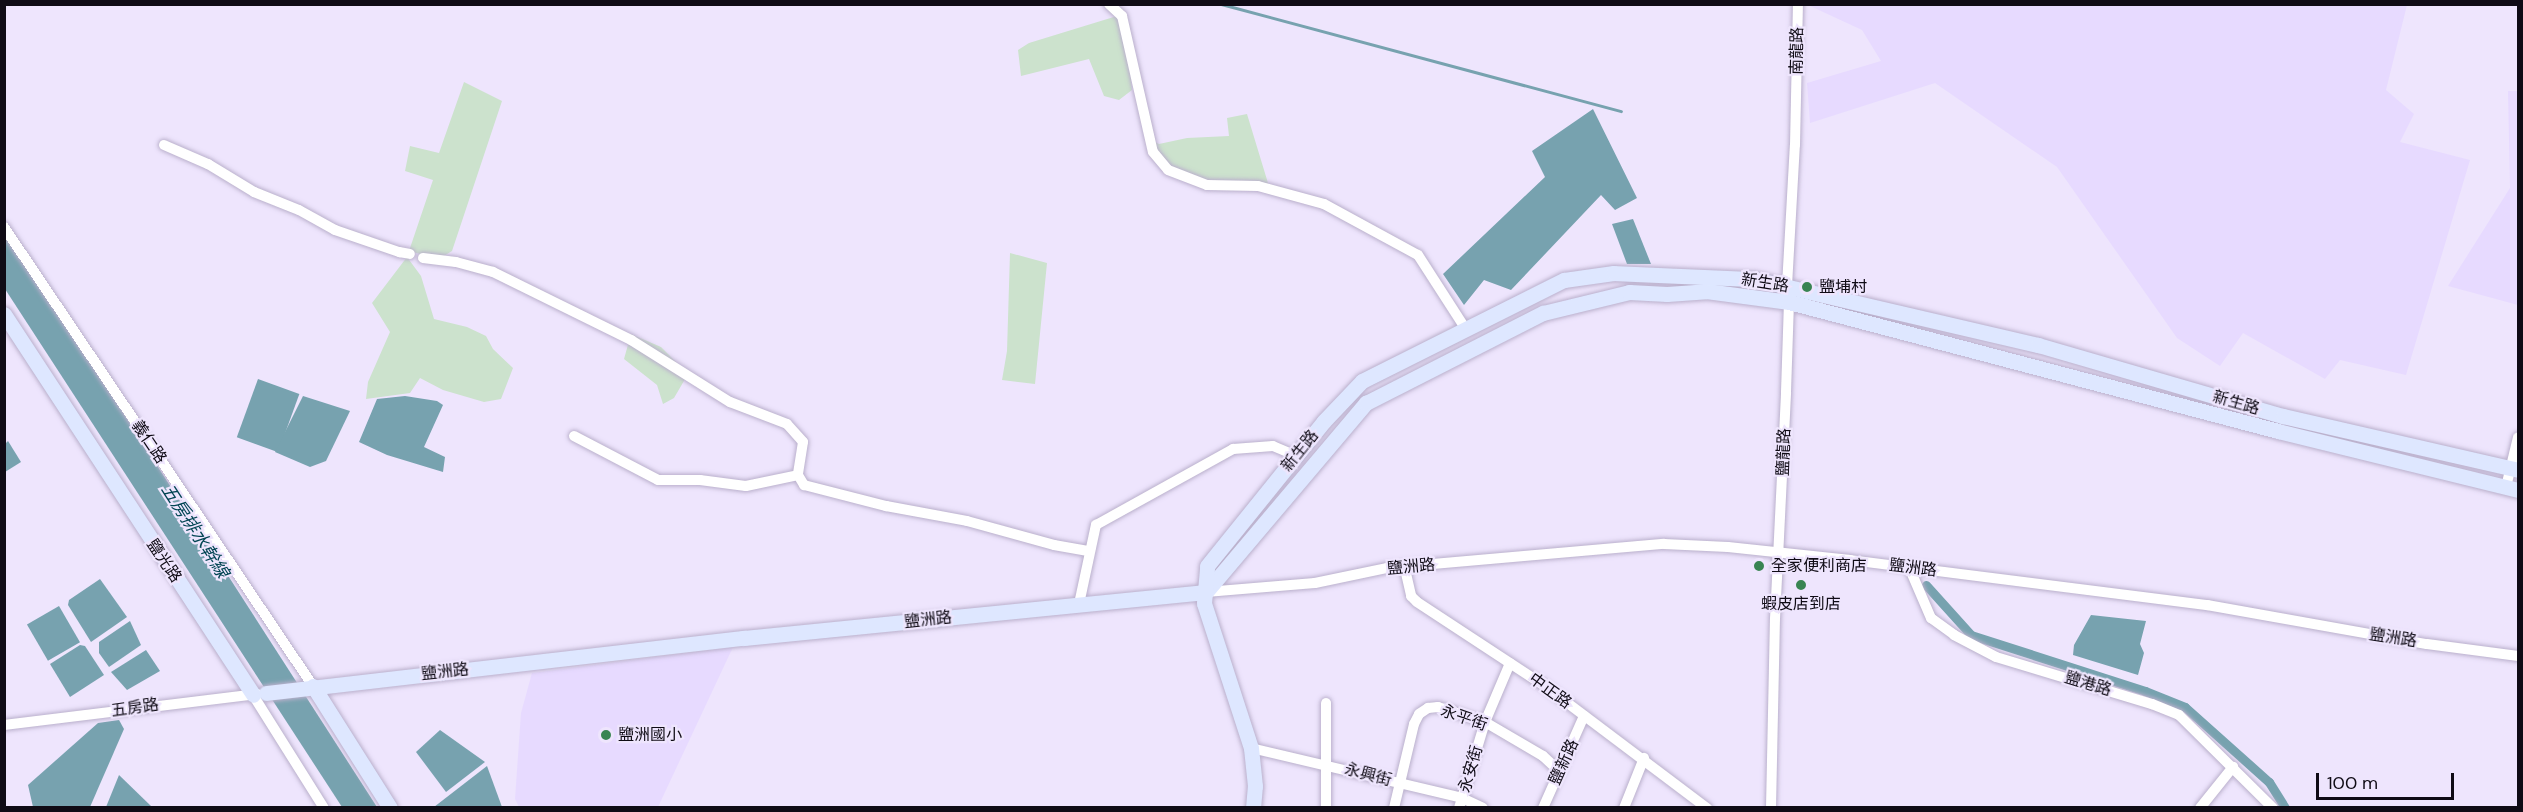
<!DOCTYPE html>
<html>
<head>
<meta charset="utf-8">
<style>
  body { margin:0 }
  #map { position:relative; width:2523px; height:812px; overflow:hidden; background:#eee5fd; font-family:"DM Sans","Noto Sans TC",sans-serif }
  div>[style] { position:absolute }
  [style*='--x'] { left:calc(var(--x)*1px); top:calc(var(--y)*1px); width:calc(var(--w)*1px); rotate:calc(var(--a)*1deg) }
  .built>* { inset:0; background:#e7daff }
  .green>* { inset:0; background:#cce2cd }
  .water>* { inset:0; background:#77a2af; transform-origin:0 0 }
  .stream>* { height:3px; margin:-1.5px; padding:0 1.5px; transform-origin:1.5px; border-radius:1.5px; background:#77a2af }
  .canal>* { height:9px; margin:-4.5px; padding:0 4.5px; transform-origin:4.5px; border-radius:4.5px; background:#77a2af }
  .roads { filter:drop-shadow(0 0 2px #bab0cc) drop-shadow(0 0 2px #bab0cc) }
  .street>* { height:10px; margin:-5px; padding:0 5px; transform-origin:5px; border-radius:5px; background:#fff }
  .secondary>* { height:15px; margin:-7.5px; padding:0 7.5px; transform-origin:7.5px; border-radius:7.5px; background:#dee7ff }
  .dots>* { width:16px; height:16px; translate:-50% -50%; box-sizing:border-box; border:3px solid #eee5fd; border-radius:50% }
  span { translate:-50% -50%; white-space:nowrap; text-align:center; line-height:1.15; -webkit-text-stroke:4.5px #eee5fd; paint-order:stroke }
  .street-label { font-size:16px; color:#0f0b15 }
  .poi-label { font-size:16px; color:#0f0b15 }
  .left { translate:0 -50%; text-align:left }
  .water-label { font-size:18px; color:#024553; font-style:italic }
  .frame { position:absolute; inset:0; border:6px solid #0f0b15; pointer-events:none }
  .scale { position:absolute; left:2316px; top:773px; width:138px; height:27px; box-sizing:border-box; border:3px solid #0f0b15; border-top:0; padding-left:8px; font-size:18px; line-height:21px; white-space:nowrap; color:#0f0b15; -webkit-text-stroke:4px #eee5fd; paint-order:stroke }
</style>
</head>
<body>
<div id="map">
  <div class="built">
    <i style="clip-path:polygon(1808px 5px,2407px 5px,2386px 90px,2414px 114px,2400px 142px,2470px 160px,2406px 375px,2340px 360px,2325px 379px,2243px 333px,2220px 366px,2177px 338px,2057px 167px,1935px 83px,1810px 123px,1807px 83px,1881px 61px,1862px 30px)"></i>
    <i style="clip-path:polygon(2508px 91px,2518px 91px,2518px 305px,2448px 286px,2510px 188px)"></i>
    <i style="clip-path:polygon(733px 647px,658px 807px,519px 807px,515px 799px,521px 713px,532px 673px)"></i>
  </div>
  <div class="green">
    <i style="clip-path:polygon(1117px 16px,1128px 47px,1132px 90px,1119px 100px,1104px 96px,1089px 59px,1021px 76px,1018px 50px,1029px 43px)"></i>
    <i style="clip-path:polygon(464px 82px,502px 101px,452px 251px,439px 259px,409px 251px,433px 180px,405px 171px,410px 146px,439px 153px)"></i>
    <i style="clip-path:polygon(1247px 114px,1271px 193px,1165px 171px,1145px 137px,1159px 144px,1187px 138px,1229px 136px,1227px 118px)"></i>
    <i style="clip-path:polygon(1010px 253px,1047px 263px,1035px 384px,1002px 380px,1007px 351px)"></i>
    <i style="clip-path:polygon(407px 257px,421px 276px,434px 319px,467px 327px,486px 336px,493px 349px,513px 368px,501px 399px,484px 402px,443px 390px,420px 378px,410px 393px,366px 399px,368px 382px,390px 332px,372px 303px)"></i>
    <i style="clip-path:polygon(631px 334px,661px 347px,688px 374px,674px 398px,663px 404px,657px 385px,624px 359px)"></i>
  </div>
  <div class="water">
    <i style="clip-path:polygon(1593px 109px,1637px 198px,1615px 210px,1601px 195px,1511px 290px,1484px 280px,1464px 305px,1443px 274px,1545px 177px,1532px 151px)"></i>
    <i style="clip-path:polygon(1633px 219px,1651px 264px,1627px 264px,1612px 224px)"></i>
    <i style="clip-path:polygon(4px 233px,17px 248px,377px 807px,342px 807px,5px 289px)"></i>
    <i style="left:258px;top:379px;width:44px;height:62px;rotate:20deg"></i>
    <i style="clip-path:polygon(303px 396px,350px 411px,326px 461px,310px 467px,275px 452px)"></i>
    <i style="clip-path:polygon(405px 396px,437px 401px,443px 405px,424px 447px,445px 457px,443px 472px,387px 455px,359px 442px,377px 399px)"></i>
    <i style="clip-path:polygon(8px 441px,21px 462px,5px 472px,5px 444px)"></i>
    <i style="clip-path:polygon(100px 579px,127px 617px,91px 642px,68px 605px,69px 600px)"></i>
    <i style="left:59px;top:606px;width:42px;height:37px;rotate:60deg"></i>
    <i style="clip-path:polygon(2091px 615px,2146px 621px,2140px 644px,2144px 653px,2138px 675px,2073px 655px,2074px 645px)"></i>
    <i style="clip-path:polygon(130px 621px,141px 645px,109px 667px,99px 653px,99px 642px)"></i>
    <i style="clip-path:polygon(80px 645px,85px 646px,104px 675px,70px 697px,50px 664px)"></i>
    <i style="clip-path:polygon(146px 650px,160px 671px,127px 690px,111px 672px)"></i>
    <i style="clip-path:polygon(119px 720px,124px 729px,90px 807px,33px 807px,28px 785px,98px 723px)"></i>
    <i style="clip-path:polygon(440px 730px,485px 762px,446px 792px,416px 752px)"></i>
    <i style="clip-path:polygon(487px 766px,502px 807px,434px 807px)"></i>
    <i style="clip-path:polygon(119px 775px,152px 807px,106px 807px)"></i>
  </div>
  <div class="stream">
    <i style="--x:1221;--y:4;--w:414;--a:15"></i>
  </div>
  <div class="canal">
    <i style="--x:1926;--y:585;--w:67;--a:48"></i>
    <i style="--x:1971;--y:635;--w:183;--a:17.8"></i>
    <i style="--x:2145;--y:691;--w:43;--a:21.8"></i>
    <i style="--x:2185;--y:707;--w:113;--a:41.8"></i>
    <i style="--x:2269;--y:782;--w:31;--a:58"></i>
  </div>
  <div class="roads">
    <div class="street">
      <i style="--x:1109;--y:4;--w:18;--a:43"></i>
      <i style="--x:1122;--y:16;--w:139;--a:77.2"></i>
      <i style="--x:1153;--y:152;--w:23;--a:50"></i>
      <i style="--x:1168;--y:170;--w:42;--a:21"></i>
      <i style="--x:1207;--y:185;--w:51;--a:1.1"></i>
      <i style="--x:1258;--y:186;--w:68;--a:15.3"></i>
      <i style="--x:1324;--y:204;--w:107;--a:28.5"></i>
      <i style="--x:1418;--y:255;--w:90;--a:57.2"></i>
      <i style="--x:164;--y:145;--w:48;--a:23.4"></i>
      <i style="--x:208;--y:164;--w:54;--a:31.3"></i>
      <i style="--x:254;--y:192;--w:48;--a:21.8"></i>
      <i style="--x:299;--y:210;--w:41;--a:29.1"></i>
      <i style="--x:335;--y:230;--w:68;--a:19"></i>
      <i style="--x:399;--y:252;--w:11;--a:10"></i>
      <i style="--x:4;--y:227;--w:553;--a:56.05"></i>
      <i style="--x:423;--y:258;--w:33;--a:7"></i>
      <i style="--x:456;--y:262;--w:38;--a:15"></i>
      <i style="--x:493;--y:272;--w:154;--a:26.2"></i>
      <i style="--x:631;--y:340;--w:117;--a:32.1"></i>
      <i style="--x:730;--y:402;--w:61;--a:21.1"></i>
      <i style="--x:787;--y:424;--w:24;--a:48"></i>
      <i style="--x:803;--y:442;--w:33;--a:99"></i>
      <i style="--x:798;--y:475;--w:12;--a:59"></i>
      <i style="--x:804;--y:485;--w:85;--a:14.4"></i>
      <i style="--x:886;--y:506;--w:82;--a:10.5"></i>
      <i style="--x:967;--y:521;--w:90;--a:15.4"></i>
      <i style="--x:1054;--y:545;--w:36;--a:10"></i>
      <i style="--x:574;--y:436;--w:95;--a:27.6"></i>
      <i style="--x:658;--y:480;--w:42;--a:0"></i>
      <i style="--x:700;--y:480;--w:46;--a:7.4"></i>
      <i style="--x:746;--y:486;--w:53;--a:-11.9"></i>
      <i style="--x:2506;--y:487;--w:51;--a:-76.5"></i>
      <i style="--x:1909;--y:567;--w:56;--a:66.7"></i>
      <i style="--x:1931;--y:618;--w:29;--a:36"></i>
      <i style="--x:1954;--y:635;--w:47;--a:27.6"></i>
      <i style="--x:1996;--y:657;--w:163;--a:16.8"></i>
      <i style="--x:2152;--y:704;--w:29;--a:22"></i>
      <i style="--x:2179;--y:715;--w:132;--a:44.7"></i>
      <i style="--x:1405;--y:569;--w:28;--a:77"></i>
      <i style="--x:1411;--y:596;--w:8;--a:45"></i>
      <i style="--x:1417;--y:602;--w:153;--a:33.3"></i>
      <i style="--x:1545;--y:686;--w:203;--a:37"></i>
      <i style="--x:1206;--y:592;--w:109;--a:-4.7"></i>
      <i style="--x:1315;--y:583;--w:74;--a:-11.8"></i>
      <i style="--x:1387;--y:568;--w:278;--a:-5"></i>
      <i style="--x:1664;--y:544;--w:64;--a:2.7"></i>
      <i style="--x:1728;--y:547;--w:123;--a:6.1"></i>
      <i style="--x:1850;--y:560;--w:360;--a:7.2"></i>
      <i style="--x:2207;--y:605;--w:223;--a:10.1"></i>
      <i style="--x:2427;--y:644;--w:92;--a:7.5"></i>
      <i style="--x:1079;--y:604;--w:81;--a:-77.9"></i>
      <i style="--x:1096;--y:525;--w:157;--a:-29"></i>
      <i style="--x:1233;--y:449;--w:40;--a:-4.3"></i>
      <i style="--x:1273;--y:446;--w:25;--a:23"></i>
      <i style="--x:253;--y:695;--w:133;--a:57.9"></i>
      <i style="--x:1326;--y:703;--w:105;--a:90"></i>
      <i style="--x:4;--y:725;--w:255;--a:-7"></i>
      <i style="--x:1251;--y:748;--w:217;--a:13.3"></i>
      <i style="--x:1462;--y:798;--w:23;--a:25"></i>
      <i style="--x:1394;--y:808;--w:86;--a:-76.6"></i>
      <i style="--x:1414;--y:724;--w:11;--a:-63"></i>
      <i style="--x:1419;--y:714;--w:11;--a:-34"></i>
      <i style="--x:1428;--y:708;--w:10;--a:-6"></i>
      <i style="--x:1438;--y:707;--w:49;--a:17.7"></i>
      <i style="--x:1485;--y:722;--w:67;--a:30.4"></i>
      <i style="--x:1543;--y:756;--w:22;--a:43"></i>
      <i style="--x:1459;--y:808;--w:90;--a:-73.2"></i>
      <i style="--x:1485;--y:722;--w:64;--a:-67"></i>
      <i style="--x:1543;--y:808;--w:101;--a:-66"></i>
      <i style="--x:1624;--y:808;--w:54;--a:-68.2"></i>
      <i style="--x:1771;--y:808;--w:189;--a:-88.8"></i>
      <i style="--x:1775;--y:619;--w:227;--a:-87.2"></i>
      <i style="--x:1786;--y:392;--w:90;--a:-88.1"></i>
      <i style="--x:1789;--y:302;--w:16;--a:-97"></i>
      <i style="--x:1787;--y:286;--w:141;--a:-86.8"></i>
      <i style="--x:1795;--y:145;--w:141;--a:-88.8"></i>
      <i style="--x:2200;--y:808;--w:53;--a:-51.2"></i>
    </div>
    <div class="secondary">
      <i style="--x:4;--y:314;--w:455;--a:56.8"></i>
      <i style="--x:1206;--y:592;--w:248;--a:-49.8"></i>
      <i style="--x:1366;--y:403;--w:199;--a:-27"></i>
      <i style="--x:1543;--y:313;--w:89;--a:-13.7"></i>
      <i style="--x:1629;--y:292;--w:38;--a:3"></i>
      <i style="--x:1667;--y:294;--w:39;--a:-4"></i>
      <i style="--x:1706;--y:291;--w:84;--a:7.5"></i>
      <i style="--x:1789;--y:302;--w:506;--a:14.78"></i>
      <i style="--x:2278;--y:431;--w:247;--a:13.8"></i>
      <i style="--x:313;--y:686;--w:144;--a:57.7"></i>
      <i style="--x:266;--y:693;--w:481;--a:-6.6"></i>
      <i style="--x:744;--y:638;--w:464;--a:-5.7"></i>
      <i style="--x:1253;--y:808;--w:22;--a:-85"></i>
      <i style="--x:1255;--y:786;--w:38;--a:-96"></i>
      <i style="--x:1251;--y:748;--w:152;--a:-108"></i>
      <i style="--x:1204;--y:603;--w:37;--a:-85"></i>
      <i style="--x:1207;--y:566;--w:186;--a:-51.1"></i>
      <i style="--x:1324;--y:421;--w:55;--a:-46.5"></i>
      <i style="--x:1362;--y:381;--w:226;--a:-26.6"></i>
      <i style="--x:1564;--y:280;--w:50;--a:-8"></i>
      <i style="--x:1614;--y:273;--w:140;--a:2.5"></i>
      <i style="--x:1754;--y:279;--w:292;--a:13.1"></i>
      <i style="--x:2038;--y:345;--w:255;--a:16.2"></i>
      <i style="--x:2283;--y:416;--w:241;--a:12.9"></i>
    </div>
  </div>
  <div class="dots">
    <i style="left:1807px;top:287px;background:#388452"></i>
    <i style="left:1759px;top:566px;background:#388452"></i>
    <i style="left:1801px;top:585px;background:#388452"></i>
    <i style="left:606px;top:735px;background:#388452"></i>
  </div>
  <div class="street-label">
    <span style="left:1797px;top:51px;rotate:-89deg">南龍路</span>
    <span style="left:1765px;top:283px;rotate:9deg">新生路</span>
    <span style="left:2236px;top:403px;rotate:16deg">新生路</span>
    <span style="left:149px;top:442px;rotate:56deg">義仁路</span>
    <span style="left:1300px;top:451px;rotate:-51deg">新生路</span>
    <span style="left:1784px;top:452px;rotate:-88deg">鹽龍路</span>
    <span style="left:164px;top:561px;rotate:56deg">鹽光路</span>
    <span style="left:1411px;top:567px;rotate:-5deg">鹽洲路</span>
    <span style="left:1913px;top:568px;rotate:7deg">鹽洲路</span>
    <span style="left:928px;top:620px;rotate:-6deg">鹽洲路</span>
    <span style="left:2393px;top:638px;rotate:9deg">鹽洲路</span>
    <span style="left:445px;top:672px;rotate:-6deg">鹽洲路</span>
    <span style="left:2088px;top:684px;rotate:17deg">鹽港路</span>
    <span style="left:1550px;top:691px;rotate:36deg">中正路</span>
    <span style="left:135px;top:708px;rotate:-8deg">五房路</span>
    <span style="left:1464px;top:718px;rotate:19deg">永平街</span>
    <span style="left:1564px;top:762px;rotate:-66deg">鹽新路</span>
    <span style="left:1471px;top:769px;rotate:-74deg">永安街</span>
    <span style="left:1368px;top:775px;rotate:15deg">永興街</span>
  </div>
  <div class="poi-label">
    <span class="left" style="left:1819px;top:287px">鹽埔村</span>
    <span class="left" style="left:1771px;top:566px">全家便利商店</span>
    <span style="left:1801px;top:604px">蝦皮店到店</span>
    <span class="left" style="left:618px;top:735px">鹽洲國小</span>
  </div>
  <div class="water-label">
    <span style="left:195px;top:531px;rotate:57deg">五房排水幹線</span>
  </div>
  <div class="frame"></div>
  <div class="scale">100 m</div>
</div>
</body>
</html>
